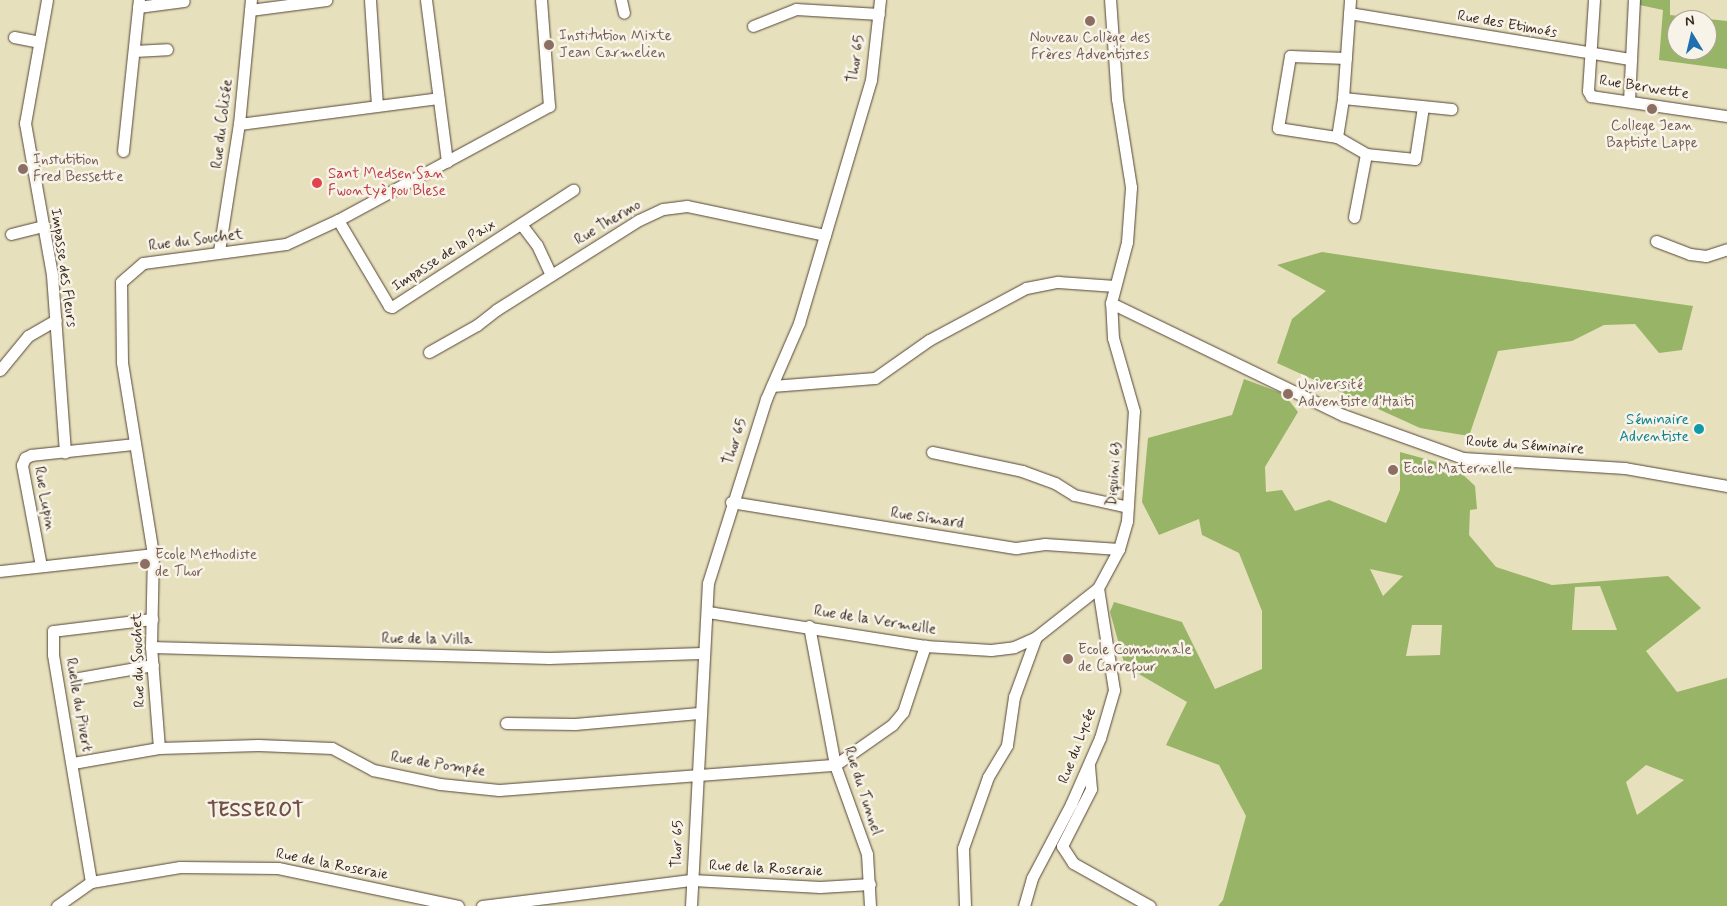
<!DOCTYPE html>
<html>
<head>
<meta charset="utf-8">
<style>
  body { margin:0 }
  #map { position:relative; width:1727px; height:906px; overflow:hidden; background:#e7e0bd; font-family:Mynerve,sans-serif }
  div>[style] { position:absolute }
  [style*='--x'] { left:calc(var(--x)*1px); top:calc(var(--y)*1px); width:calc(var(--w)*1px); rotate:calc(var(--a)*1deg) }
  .forest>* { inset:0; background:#98b466 }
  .roads { filter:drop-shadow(0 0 1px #554536) drop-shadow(0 0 1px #554536) }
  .minor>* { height:11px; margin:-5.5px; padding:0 5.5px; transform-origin:5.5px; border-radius:5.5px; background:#fff }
  .dots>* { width:14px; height:14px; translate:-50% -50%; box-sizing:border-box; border:2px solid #f7f3e8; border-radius:50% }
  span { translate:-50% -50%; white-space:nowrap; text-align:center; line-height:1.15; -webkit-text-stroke:5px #f7f3e8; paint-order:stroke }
  .street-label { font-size:15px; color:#3b2a1e }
  .education-label { font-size:15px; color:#785e54 }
  .left { translate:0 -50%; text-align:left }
  .health-label { font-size:15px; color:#be3a42 }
  .culture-label { font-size:15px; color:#0d838f }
  .right { translate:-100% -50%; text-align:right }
  .district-label { font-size:20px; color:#745147; font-weight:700; letter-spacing:1px }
  .north { position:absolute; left:1667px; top:10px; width:50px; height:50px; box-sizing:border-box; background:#f7f3e8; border:1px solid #aca397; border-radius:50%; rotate:351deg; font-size:14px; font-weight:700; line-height:20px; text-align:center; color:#3b2a1e }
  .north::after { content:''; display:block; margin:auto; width:18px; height:22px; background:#1f6fb2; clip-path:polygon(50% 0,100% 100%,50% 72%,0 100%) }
</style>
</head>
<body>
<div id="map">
  <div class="forest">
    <i style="clip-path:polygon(evenodd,1635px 0,1670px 0,1670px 15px,1727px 21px,1727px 69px,1659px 60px,1663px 10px,1635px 4px,1635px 0,1677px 20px,1707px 20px,1707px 50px,1677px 50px,1677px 20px)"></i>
    <i style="clip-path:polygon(1322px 252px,1434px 269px,1693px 306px,1682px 350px,1659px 353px,1635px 324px,1604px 325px,1572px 341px,1498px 351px,1469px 436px,1420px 428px,1277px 363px,1292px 319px,1326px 291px,1277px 265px)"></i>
    <i style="clip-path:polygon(evenodd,1244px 379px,1284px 394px,1298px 412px,1265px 467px,1266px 492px,1282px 490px,1295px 511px,1329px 500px,1386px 523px,1400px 490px,1400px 452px,1455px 467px,1475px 486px,1477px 509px,1470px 510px,1469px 535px,1496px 567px,1552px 585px,1668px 576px,1701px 608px,1646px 651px,1677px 692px,1727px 678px,1727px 906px,1218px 906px,1223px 900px,1246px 816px,1219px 765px,1166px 745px,1187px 702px,1125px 666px,1110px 612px,1114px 602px,1182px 622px,1215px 689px,1262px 669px,1262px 611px,1239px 553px,1202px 535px,1199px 519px,1159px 535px,1142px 502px,1148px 438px,1232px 415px,1244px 379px,1370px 569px,1403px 576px,1383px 596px,1370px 569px,1244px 379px,1600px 586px,1617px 630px,1572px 630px,1575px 587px,1600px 586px,1244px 379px,1412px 625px,1442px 625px,1440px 655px,1406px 656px,1412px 625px,1244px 379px,1646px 765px,1684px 780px,1637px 815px,1626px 782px,1646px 765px)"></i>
  </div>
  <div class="roads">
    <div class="minor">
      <i style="--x:47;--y:0;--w:125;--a:100.1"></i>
      <i style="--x:25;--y:123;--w:154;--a:79.9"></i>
      <i style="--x:52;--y:275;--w:178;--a:85.8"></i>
      <i style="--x:370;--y:0;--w:105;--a:86.2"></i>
      <i style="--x:426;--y:0;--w:163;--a:82.6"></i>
      <i style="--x:621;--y:0;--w:13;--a:77"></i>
      <i style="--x:1594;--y:0;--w:91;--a:93.8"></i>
      <i style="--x:1588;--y:91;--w:6;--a:59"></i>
      <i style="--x:1591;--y:96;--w:137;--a:8.4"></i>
      <i style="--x:138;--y:7;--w:46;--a:-7.4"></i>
      <i style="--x:250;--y:10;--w:77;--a:-7.5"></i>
      <i style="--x:1349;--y:13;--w:286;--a:9.3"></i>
      <i style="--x:753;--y:26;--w:46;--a:-21.6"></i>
      <i style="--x:796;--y:9;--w:83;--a:3.4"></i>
      <i style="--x:14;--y:37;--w:25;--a:11"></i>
      <i style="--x:134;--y:51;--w:33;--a:-3"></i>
      <i style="--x:1346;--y:58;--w:56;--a:-178"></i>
      <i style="--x:1290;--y:56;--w:73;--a:99.5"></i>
      <i style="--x:1278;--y:128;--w:60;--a:8.7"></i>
      <i style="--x:1337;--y:137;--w:34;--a:30"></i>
      <i style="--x:1366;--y:154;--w:49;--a:5.8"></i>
      <i style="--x:1415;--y:159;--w:53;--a:-81.3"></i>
      <i style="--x:1343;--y:98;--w:109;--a:5.8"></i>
      <i style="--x:1629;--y:101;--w:101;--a:-87.2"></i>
      <i style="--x:239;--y:124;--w:201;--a:-7.4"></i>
      <i style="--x:1337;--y:137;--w:39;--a:-81"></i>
      <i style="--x:1343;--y:98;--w:98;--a:-85.9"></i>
      <i style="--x:123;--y:151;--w:152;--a:-84"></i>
      <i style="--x:1354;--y:217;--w:64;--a:-79.2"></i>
      <i style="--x:338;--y:220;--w:100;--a:59.3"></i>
      <i style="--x:389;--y:306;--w:3;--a:18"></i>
      <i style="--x:392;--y:307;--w:216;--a:-32.9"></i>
      <i style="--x:521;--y:224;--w:26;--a:53"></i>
      <i style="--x:537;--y:245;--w:33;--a:65"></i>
      <i style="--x:11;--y:234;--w:34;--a:-14"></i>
      <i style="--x:1656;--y:241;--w:36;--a:21"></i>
      <i style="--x:1690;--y:254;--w:16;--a:7"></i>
      <i style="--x:1706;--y:256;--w:22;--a:-18"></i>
      <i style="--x:219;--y:251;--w:129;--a:-81.1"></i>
      <i style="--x:239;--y:124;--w:125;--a:-84.5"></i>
      <i style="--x:1111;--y:303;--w:258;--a:25.8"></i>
      <i style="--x:1343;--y:415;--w:127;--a:19.7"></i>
      <i style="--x:1463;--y:458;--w:162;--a:3.5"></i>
      <i style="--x:1625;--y:468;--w:104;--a:10"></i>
      <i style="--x:429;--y:352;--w:55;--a:-29.4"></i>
      <i style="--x:477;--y:325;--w:24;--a:-38"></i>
      <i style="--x:496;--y:310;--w:169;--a:-32.2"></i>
      <i style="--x:639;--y:220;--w:26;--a:-25"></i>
      <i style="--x:663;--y:209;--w:24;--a:-7"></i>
      <i style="--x:687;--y:206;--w:141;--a:11.9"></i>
      <i style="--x:0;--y:370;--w:44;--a:-50.5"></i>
      <i style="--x:28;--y:336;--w:32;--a:-30"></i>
      <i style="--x:772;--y:386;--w:103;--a:-4.4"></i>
      <i style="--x:875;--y:378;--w:66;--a:-35.1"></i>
      <i style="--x:929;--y:340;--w:110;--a:-28.2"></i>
      <i style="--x:1026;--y:288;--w:33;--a:-11"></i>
      <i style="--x:1058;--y:282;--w:57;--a:4"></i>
      <i style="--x:932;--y:452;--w:92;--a:11.9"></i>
      <i style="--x:1022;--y:471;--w:35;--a:20"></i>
      <i style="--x:1055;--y:483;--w:22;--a:32"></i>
      <i style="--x:1074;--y:495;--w:55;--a:12.5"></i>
      <i style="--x:731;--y:502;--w:289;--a:9.2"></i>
      <i style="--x:1016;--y:548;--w:29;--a:-8"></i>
      <i style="--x:1045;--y:544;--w:74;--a:3.9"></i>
      <i style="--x:41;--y:566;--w:103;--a:-100.7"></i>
      <i style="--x:22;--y:465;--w:8;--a:-67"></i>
      <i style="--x:25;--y:458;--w:7;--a:-27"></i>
      <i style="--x:31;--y:455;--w:104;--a:-6.1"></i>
      <i style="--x:0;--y:571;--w:154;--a:-6.3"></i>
      <i style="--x:708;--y:612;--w:220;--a:8.9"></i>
      <i style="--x:925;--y:646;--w:66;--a:3.5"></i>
      <i style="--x:991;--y:650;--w:23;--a:-7"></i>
      <i style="--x:1014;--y:647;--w:24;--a:-24"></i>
      <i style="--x:809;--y:626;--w:141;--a:79.4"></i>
      <i style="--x:835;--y:765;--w:95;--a:70.2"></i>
      <i style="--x:867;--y:854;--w:52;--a:86.7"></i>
      <i style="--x:151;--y:647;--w:398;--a:1.6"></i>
      <i style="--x:549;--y:658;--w:153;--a:-1.9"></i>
      <i style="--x:79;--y:678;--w:75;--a:-10"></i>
      <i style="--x:506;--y:723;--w:69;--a:0.8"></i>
      <i style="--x:575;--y:724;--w:124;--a:-5.1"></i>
      <i style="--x:159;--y:748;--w:101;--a:-94.5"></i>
      <i style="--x:151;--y:647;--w:93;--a:-88.8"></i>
      <i style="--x:153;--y:554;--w:194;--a:-99.2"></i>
      <i style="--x:122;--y:362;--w:80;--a:-90.7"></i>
      <i style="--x:121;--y:282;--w:29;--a:-41"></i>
      <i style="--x:143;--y:263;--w:144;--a:-7.6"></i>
      <i style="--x:286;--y:244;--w:57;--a:-24.8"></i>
      <i style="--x:338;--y:220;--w:240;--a:-28.4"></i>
      <i style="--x:549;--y:106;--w:106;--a:-94.3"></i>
      <i style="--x:73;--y:763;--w:87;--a:-9.9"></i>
      <i style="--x:159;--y:748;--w:99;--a:-1.7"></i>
      <i style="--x:258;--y:745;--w:74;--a:2.3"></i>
      <i style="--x:332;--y:748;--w:47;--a:28.2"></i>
      <i style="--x:373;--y:770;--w:68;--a:11.8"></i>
      <i style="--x:440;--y:784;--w:59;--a:5.8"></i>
      <i style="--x:499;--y:790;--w:337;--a:-4.3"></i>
      <i style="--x:835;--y:765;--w:70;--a:-35.1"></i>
      <i style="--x:892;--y:725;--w:17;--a:-50"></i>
      <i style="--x:903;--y:712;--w:70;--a:-71.6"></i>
      <i style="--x:1089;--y:766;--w:23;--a:85"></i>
      <i style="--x:1091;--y:789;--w:64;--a:117"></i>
      <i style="--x:1062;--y:846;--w:20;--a:57"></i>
      <i style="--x:1073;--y:863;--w:88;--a:29.2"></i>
      <i style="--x:91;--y:882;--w:231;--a:-99.5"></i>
      <i style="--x:53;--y:654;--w:23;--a:-90"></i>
      <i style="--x:53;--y:631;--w:100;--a:-6.9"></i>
      <i style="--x:57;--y:906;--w:42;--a:-35.2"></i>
      <i style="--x:91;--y:882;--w:90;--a:-9.6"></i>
      <i style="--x:180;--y:867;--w:98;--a:0.6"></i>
      <i style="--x:278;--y:868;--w:184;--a:11.9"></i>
      <i style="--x:482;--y:906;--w:212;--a:-7.1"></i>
      <i style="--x:692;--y:880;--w:128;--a:3.1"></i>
      <i style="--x:820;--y:887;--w:50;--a:-3.4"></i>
      <i style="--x:691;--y:906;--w:323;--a:-87"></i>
      <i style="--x:708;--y:583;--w:193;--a:-72.5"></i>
      <i style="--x:766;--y:399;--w:83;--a:-66.5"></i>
      <i style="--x:799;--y:323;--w:253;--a:-73.5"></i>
      <i style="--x:871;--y:80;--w:81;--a:-83.6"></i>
      <i style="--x:965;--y:906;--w:58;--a:-92"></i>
      <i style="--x:963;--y:848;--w:75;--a:-70.6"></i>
      <i style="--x:988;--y:777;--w:37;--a:-59"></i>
      <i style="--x:1007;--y:745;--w:49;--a:-81.7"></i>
      <i style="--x:1014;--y:697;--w:64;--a:-69.9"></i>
      <i style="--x:1036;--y:637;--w:79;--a:-38.3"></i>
      <i style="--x:1098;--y:588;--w:44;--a:-61.7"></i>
      <i style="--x:1119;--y:549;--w:29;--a:-74"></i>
      <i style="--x:1127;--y:521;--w:110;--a:-86.4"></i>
      <i style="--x:1134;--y:411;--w:76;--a:-106"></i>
      <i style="--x:1113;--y:338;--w:35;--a:-93"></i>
      <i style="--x:1111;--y:303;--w:63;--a:-75.3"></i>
      <i style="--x:1127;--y:242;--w:55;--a:-85.8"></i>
      <i style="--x:1131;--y:187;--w:89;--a:-99"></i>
      <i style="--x:1117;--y:99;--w:99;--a:-94"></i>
      <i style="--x:1024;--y:906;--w:29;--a:-74"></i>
      <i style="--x:1032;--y:878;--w:84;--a:-62.2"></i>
      <i style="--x:1071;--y:804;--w:72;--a:-66.3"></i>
      <i style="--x:1100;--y:738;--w:50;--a:-73.7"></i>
      <i style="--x:1114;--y:690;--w:103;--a:-98.9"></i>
    </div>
  </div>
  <div class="dots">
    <i style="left:1090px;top:21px;background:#8d6e63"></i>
    <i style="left:549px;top:45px;background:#8d6e63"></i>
    <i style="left:1652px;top:109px;background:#8d6e63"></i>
    <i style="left:23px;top:169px;background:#8d6e63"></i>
    <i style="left:317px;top:183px;background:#e0444e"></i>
    <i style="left:1288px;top:394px;background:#8d6e63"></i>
    <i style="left:1699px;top:429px;background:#0f9aa8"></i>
    <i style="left:1393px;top:470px;background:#8d6e63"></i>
    <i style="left:145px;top:564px;background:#8d6e63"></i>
    <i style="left:1068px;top:659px;background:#8d6e63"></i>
  </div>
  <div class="street-label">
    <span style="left:1507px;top:25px;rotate:10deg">Rue des Etimoés</span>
    <span style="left:857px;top:59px;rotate:-81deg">Thor 65</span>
    <span style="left:1644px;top:88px;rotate:9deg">Rue Berwette</span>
    <span style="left:223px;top:124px;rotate:-83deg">Rue du Colisée</span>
    <span style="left:608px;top:223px;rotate:-31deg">Rue Thermo</span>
    <span style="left:196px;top:241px;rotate:-7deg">Rue du Souchet</span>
    <span style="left:444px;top:256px;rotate:-33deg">Impasse de la Paix</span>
    <span style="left:63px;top:268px;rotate:82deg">Impasse des Fleurs</span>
    <span style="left:736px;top:442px;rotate:-72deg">Thor 65</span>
    <span style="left:1525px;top:446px;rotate:4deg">Route du Séminaire</span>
    <span style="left:1115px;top:474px;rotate:-86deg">Diquini 63</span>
    <span style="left:44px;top:499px;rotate:80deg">Rue Lupin</span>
    <span style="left:927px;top:519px;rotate:9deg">Rue Simard</span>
    <span style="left:875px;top:621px;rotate:9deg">Rue de la Vermeille</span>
    <span style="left:427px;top:640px;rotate:1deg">Rue de la Villa</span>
    <span style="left:139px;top:660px;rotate:-92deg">Rue du Souchet</span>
    <span style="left:78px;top:705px;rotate:80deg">Ruelle du Pivert</span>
    <span style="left:1078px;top:746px;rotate:-69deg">Rue du Lycée</span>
    <span style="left:438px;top:765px;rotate:9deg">Rue de Pompée</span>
    <span style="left:862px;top:791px;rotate:72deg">Rue du Tunnel</span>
    <span style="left:678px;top:844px;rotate:-88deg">Thor 65</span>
    <span style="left:332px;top:865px;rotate:11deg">Rue de la Roseraie</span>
    <span style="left:766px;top:869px;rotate:3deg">Rue de la Roseraie</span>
  </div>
  <div class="education-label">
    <span class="left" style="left:559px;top:45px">Institution Mixte<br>Jean Carmelien</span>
    <span style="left:1090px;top:47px">Nouveau Collège des<br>Frères Adventistes</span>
    <span style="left:1652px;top:135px">College Jean<br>Baptiste Lappe</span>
    <span class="left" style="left:33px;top:169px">Instutition<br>Fred Bessette</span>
    <span class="left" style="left:1298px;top:394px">Université<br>Adventiste d’Haïti</span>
    <span class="left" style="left:1403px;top:470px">Ecole Maternelle</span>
    <span class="left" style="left:155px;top:564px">Ecole Methodiste<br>de Thor</span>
    <span class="left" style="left:1078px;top:659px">Ecole Communale<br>de Carrefour</span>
  </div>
  <div class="health-label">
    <span class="left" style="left:328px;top:183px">Sant Medsen San<br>Fwontyè pou Blese</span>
  </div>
  <div class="culture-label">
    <span class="right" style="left:1689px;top:429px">Séminaire<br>Adventiste</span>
  </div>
  <div class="district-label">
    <span style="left:256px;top:810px">TESSEROT</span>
  </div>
  <div class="north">N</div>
</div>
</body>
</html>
